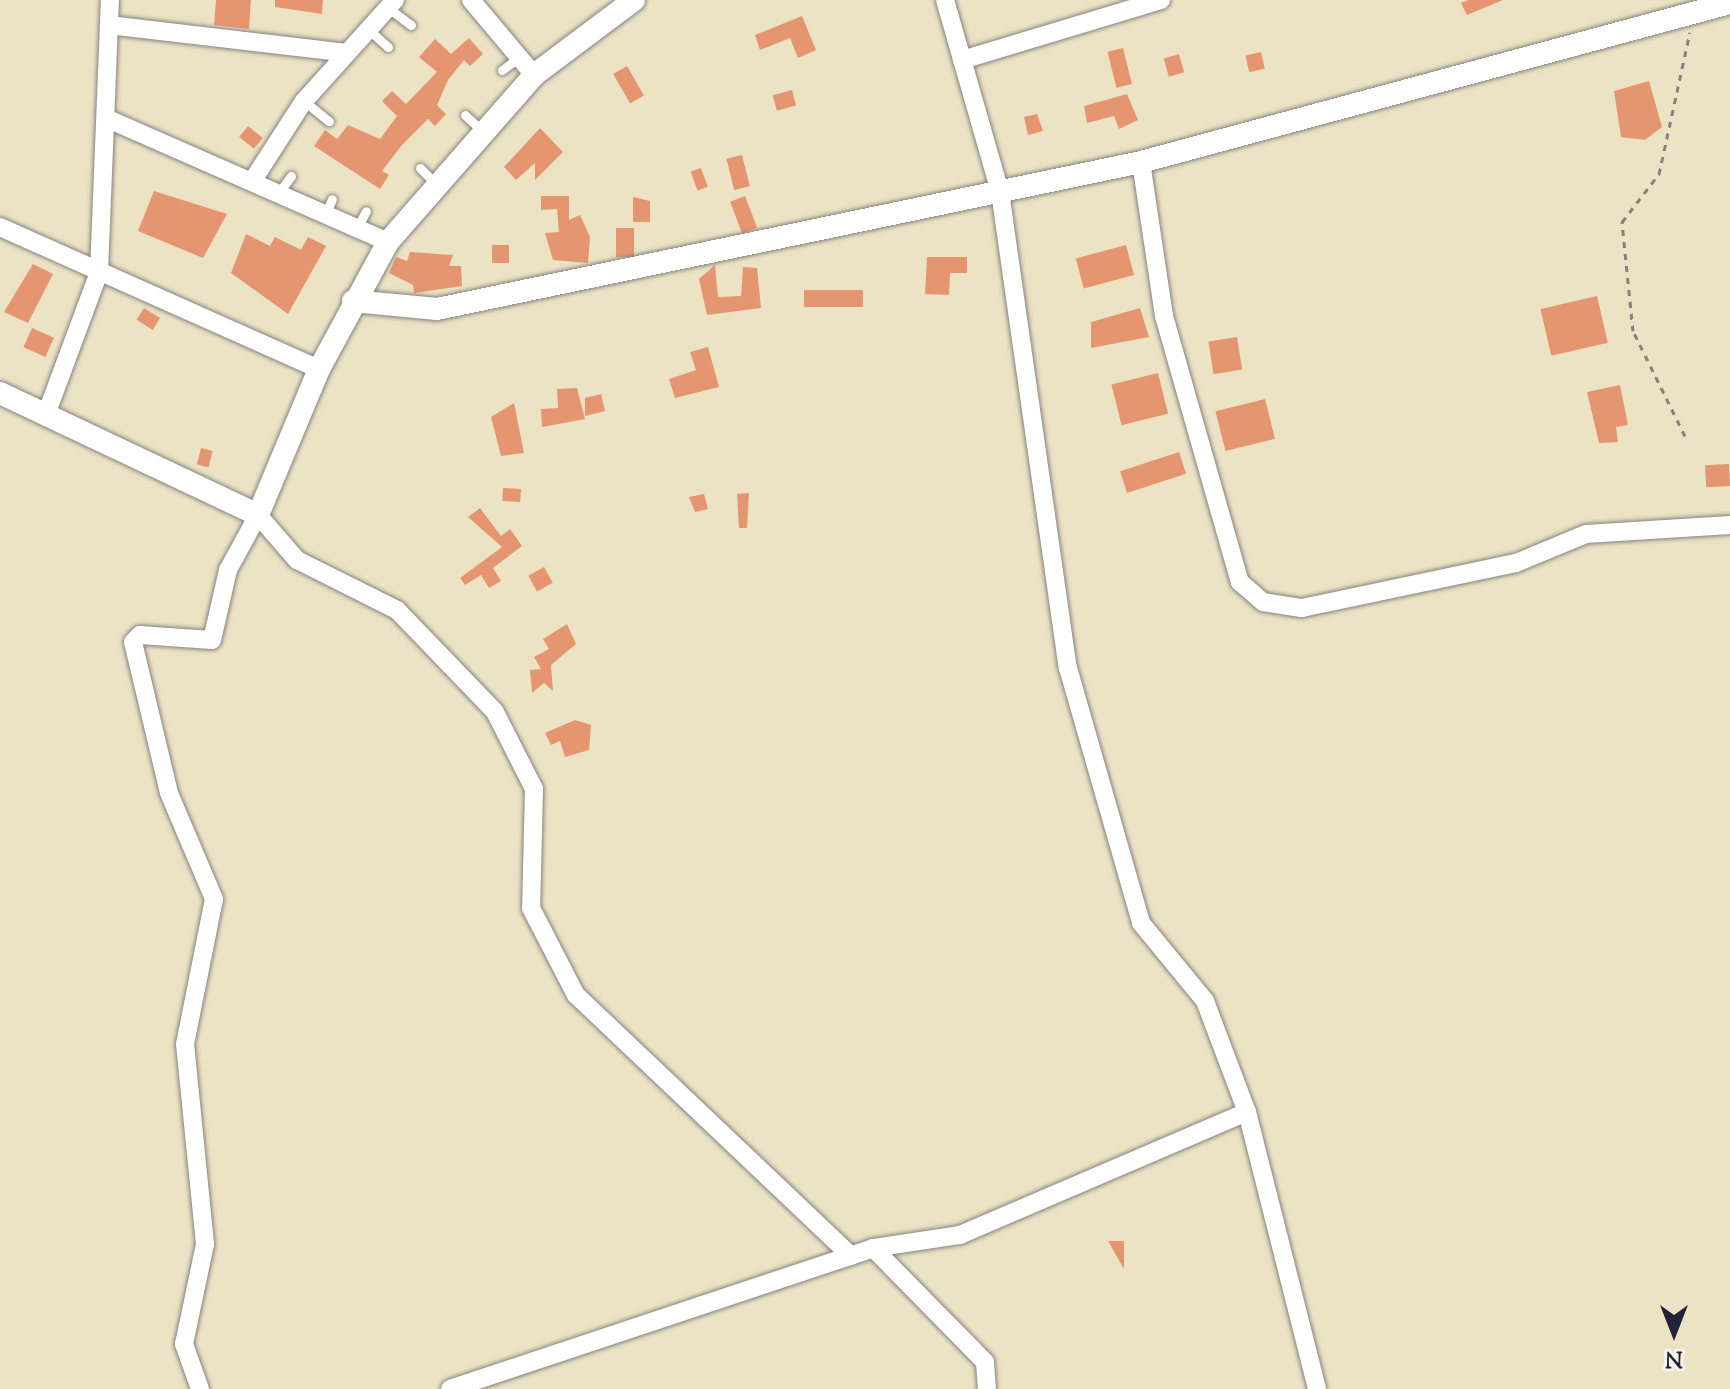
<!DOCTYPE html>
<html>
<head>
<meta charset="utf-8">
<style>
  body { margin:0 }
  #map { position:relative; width:1730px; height:1389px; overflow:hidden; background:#ece3c4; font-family:"Sorts Mill Goudy",serif }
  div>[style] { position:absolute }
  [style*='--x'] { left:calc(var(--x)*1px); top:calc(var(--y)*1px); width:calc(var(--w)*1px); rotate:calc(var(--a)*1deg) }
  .building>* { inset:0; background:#e69571; transform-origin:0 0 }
  .path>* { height:3px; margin-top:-1.5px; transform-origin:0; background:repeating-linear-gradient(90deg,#878280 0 6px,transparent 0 12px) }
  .roads { filter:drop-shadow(0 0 2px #878280) drop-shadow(0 0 2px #878280) }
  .service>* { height:9px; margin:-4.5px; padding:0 4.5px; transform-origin:4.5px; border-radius:4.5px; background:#fff }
  .minor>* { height:18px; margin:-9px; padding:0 9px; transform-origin:9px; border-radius:9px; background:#fff }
  .tertiary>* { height:22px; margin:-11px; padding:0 11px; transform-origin:11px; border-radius:11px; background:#fff }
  span { translate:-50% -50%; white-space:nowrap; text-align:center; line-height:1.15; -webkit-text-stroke:6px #f7f3e8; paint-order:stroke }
  .north { position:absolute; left:1634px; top:1293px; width:80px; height:80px; -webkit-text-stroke:6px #f7f3e8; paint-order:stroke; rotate:180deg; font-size:22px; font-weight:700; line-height:32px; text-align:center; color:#22223b }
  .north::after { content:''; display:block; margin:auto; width:28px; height:36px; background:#22223b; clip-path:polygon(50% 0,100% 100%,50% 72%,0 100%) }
</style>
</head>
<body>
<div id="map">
  <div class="building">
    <i style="clip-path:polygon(216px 0,251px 0,249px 29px,214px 25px)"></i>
    <i style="clip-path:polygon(275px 0,323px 0,322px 14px,275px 7px)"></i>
    <i style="clip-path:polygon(1468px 0,1503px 0,1467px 15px,1461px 3px)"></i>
    <i style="clip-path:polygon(802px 16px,816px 50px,798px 58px,790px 38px,760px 50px,755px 35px)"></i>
    <i style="clip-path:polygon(469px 38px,483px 54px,470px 66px,464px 60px,448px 80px,437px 105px,446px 114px,435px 126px,428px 119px,402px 145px,382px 171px,389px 175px,380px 189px,314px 146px,325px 130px,337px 139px,348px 125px,380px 139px,397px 116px,382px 101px,392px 91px,406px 104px,437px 72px,419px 57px,435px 39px,451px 54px)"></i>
    <i style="left:1123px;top:48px;width:37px;height:16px;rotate:76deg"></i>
    <i style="left:1261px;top:52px;width:17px;height:16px;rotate:77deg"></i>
    <i style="left:1179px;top:54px;width:19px;height:16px;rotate:74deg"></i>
    <i style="left:627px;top:66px;width:34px;height:16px;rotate:60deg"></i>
    <i style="clip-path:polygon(1649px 81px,1662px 127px,1645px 140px,1621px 137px,1614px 91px)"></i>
    <i style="left:792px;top:90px;width:16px;height:20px;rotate:75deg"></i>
    <i style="clip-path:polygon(1127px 94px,1138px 120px,1119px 129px,1114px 116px,1087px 123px,1084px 106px)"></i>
    <i style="clip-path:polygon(1037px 114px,1043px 131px,1028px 135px,1024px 117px)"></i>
    <i style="left:248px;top:126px;width:19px;height:14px;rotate:39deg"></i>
    <i style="clip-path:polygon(540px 128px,563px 152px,535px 180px,535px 163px,516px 180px,504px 167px)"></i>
    <i style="left:742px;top:155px;width:32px;height:16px;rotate:76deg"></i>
    <i style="left:701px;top:168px;width:20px;height:11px;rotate:70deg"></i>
    <i style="clip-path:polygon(154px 191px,227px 214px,203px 258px,138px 231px)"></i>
    <i style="clip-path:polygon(541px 196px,569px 196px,569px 220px,580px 215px,590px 237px,588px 263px,553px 260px,545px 233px,559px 232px,557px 209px,541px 210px)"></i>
    <i style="left:745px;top:196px;width:34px;height:16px;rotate:69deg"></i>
    <i style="clip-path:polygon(633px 197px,650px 201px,650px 222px,633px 222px)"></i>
    <i style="left:616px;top:228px;width:18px;height:29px"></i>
    <i style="clip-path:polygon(246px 234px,270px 246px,275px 237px,301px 250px,308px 237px,326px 246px,288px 314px,231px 273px)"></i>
    <i style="left:492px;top:245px;width:17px;height:18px"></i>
    <i style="left:1126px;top:245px;width:31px;height:52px;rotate:75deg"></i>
    <i style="clip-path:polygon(410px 252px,453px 255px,449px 266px,461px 266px,462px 286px,414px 293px,413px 285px,389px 273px,396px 257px,407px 261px)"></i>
    <i style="clip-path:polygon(927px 257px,967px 257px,967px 273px,950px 273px,949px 295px,925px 294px)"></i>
    <i style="clip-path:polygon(33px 264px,53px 274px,28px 323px,4px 312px)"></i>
    <i style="clip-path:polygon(715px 265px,718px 297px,741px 296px,743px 267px,757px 268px,761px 308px,707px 315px,699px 279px)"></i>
    <i style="left:804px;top:290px;width:59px;height:17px"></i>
    <i style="left:1597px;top:296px;width:48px;height:58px;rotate:77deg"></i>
    <i style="left:144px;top:308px;width:19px;height:14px;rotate:32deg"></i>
    <i style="clip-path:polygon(1140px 308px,1149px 337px,1091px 348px,1091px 322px)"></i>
    <i style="left:32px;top:328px;width:24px;height:21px;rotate:24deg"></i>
    <i style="left:1237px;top:337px;width:33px;height:29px;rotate:81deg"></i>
    <i style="clip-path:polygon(708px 347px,719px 387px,675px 398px,669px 379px,696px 370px,690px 352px)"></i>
    <i style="left:1158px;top:373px;width:42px;height:48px;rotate:76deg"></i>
    <i style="clip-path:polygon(1620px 385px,1628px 425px,1616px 427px,1618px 442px,1599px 443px,1587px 392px)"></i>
    <i style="clip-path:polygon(577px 388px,585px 419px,542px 427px,541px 409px,558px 408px,557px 389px)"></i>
    <i style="clip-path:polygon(601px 394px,605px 411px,585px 416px,585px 398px)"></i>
    <i style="left:1265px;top:399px;width:41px;height:51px;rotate:76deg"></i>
    <i style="clip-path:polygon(514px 403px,524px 453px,501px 456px,491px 417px)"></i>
    <i style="left:201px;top:448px;width:12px;height:17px;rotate:14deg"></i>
    <i style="left:1179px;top:452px;width:23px;height:62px;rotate:72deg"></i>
    <i style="left:1729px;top:464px;width:22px;height:24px;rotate:87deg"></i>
    <i style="left:503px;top:488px;width:18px;height:13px;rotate:3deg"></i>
    <i style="clip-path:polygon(749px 493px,747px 528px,739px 528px,737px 494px)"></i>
    <i style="clip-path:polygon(704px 494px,708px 509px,695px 512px,689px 497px)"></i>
    <i style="clip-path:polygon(480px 508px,501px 536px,510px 529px,522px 546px,493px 568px,501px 581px,489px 588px,481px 575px,465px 585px,460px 578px,502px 547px,468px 517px)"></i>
    <i style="left:544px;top:567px;width:18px;height:18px;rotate:61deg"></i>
    <i style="clip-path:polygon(567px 624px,576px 644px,551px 665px,553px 691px,544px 683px,532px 693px,530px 670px,541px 669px,534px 657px,549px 649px,543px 639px)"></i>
    <i style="clip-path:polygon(575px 720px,591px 725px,589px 750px,565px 757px,560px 741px,551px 745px,545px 733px)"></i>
    <i style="clip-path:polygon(1108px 1241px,1124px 1241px,1124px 1269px)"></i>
  </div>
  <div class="path">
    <i style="--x:1685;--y:436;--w:117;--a:-116.3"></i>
    <i style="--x:1633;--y:331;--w:110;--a:-95.8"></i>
    <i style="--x:1622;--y:222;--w:61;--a:-52.4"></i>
    <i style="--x:1659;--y:174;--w:145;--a:-77.7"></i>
  </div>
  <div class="roads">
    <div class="service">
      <i style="--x:387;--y:7;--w:30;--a:37"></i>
      <i style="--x:368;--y:29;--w:27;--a:42"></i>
      <i style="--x:502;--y:70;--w:21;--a:-37"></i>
      <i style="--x:304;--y:101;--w:32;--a:39"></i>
      <i style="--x:465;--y:115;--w:21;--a:43"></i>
      <i style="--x:420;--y:168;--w:21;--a:45"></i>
      <i style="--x:279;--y:192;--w:20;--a:-53"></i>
      <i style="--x:326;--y:213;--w:15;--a:-67"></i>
      <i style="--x:357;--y:228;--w:19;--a:-62"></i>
    </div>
    <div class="minor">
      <i style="--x:471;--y:0;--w:98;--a:50"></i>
      <i style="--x:945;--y:0;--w:200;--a:74"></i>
      <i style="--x:1000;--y:192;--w:481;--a:81.9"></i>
      <i style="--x:1068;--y:668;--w:265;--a:74"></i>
      <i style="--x:1141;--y:923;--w:101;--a:50.6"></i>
      <i style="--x:1205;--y:1001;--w:119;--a:69.3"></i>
      <i style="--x:1247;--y:1112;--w:286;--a:75.8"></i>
      <i style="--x:109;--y:25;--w:239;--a:6.7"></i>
      <i style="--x:962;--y:60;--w:208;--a:-16.8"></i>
      <i style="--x:108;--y:119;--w:306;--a:23.7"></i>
      <i style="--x:1141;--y:162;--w:156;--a:81.5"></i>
      <i style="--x:1164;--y:316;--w:277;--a:74.1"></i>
      <i style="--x:1240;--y:582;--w:30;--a:41"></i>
      <i style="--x:1263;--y:602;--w:39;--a:9"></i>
      <i style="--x:1302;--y:608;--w:219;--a:-11.9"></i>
      <i style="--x:1516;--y:563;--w:76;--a:-22.5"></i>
      <i style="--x:1586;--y:534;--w:144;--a:-3.6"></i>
      <i style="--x:253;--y:180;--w:94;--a:-57.2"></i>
      <i style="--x:304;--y:101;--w:136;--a:-48"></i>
      <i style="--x:0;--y:227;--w:349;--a:24"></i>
      <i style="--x:47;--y:412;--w:149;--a:-69.6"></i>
      <i style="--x:99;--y:272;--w:272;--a:-87.7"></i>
      <i style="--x:873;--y:1248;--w:160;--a:45.5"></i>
      <i style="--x:985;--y:1362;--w:27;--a:86"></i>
      <i style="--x:200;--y:1389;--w:48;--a:-109.6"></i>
      <i style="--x:184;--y:1344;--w:102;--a:-78.1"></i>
      <i style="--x:205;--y:1244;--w:201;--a:-95.7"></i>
      <i style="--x:185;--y:1044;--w:148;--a:-78.7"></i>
      <i style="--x:214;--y:899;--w:115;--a:-113"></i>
      <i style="--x:169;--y:793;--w:155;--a:-103.4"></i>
      <i style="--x:133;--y:642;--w:10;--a:-45"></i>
      <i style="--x:140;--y:635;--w:72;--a:4"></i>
      <i style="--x:212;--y:640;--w:72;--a:-77.1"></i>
      <i style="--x:228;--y:570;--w:63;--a:-61.4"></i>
      <i style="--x:258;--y:515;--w:60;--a:49.1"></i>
      <i style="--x:297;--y:560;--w:112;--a:26.6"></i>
      <i style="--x:397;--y:610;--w:141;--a:46.1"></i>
      <i style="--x:495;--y:712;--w:86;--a:63.1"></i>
      <i style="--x:534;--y:789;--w:119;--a:91.4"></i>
      <i style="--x:531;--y:908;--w:98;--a:62.7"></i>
      <i style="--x:576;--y:995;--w:379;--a:43.5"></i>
      <i style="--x:450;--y:1389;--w:446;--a:-18.4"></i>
      <i style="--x:873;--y:1248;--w:88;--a:-8.5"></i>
      <i style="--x:960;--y:1235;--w:312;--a:-23.2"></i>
    </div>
    <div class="tertiary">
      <i style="--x:353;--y:301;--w:84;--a:5.4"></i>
      <i style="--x:437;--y:309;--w:719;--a:-11.79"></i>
      <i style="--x:1141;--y:162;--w:610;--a:-15.11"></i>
      <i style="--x:0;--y:393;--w:285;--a:25.3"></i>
      <i style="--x:258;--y:515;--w:158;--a:-67.3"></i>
      <i style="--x:319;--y:369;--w:145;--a:-61.5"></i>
      <i style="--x:388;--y:242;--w:222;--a:-48.8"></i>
      <i style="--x:534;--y:75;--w:125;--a:-36.9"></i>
    </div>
  </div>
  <div class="north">N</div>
</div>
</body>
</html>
